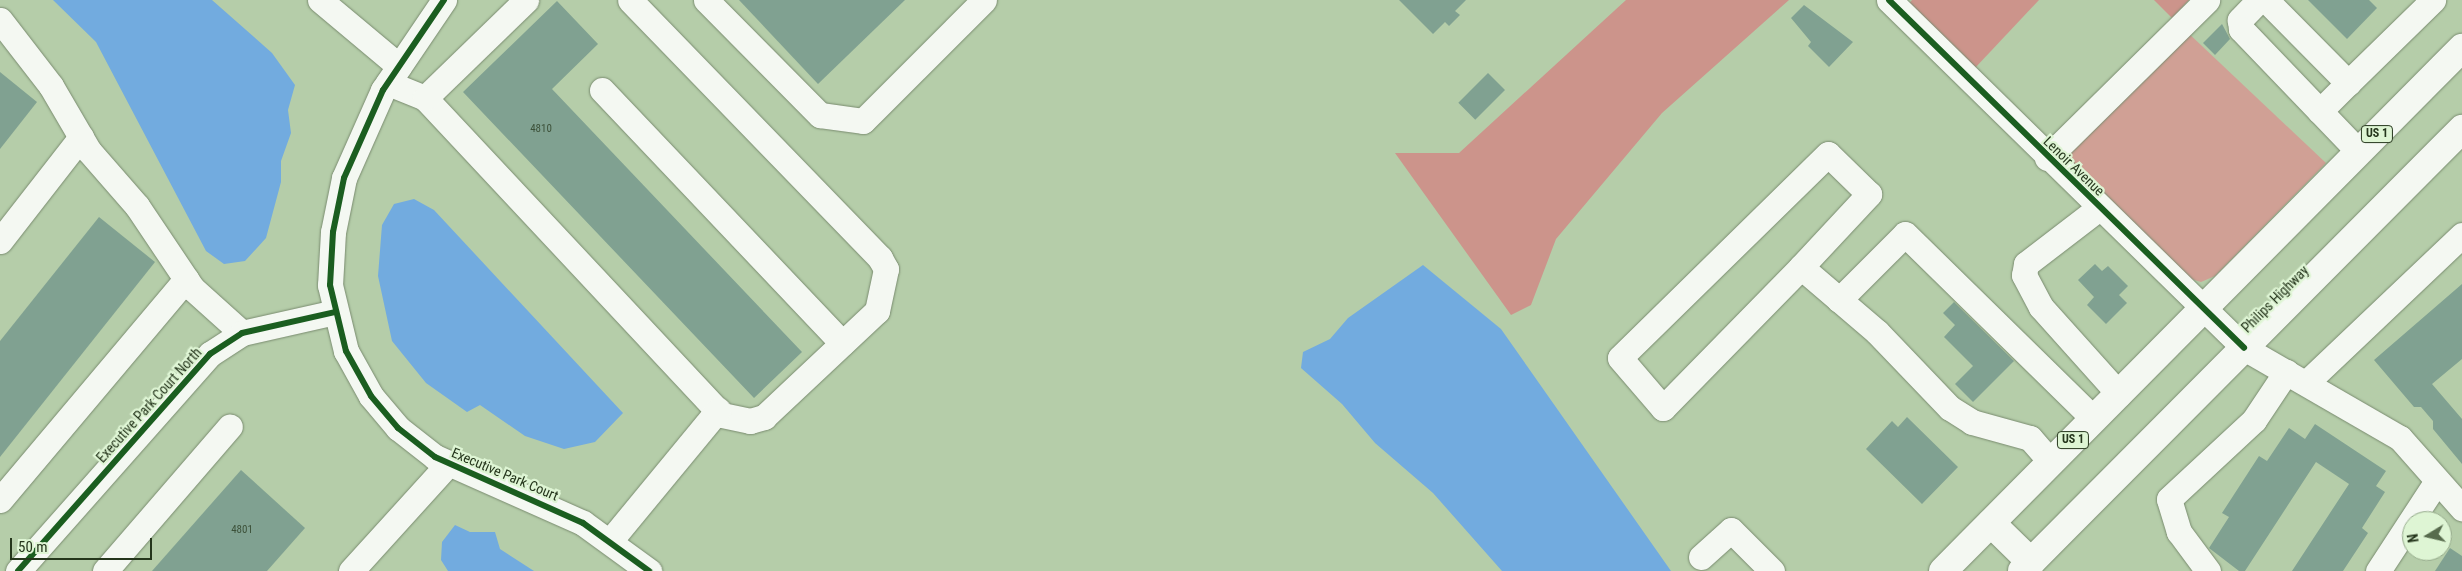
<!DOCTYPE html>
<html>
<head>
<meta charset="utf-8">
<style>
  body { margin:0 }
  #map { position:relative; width:2462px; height:571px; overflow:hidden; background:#b5cda9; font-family:"Roboto Condensed",sans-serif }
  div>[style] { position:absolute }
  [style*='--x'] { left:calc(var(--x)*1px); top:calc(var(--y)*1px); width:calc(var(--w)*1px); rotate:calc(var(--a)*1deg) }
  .green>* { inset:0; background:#d0a095 }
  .forest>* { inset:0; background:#cc948b }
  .water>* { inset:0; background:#72abdf }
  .building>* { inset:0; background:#80a191; transform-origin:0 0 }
  .roads { filter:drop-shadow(0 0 1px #798b6f) drop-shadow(0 0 1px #798b6f) }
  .minor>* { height:25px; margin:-12.5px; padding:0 12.5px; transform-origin:12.5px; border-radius:12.5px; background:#f4f8f2 }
  .major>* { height:28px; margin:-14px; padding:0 14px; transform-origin:14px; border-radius:14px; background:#f4f8f2 }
  .cycleway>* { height:6px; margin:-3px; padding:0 3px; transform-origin:3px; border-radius:3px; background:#1b5e20 }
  span { translate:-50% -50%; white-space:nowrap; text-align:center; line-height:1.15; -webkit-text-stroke:4.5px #def5d4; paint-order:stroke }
  .number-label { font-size:11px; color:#3c5139 }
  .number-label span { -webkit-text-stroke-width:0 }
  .shield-label span { padding:1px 4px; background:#def5d4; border:1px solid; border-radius:4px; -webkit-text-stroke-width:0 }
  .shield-label { font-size:12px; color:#25361c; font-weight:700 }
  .street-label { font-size:14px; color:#25361c }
  .north { position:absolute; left:2402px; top:511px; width:50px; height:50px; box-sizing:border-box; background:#def5d4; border:1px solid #94a98a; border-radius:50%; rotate:261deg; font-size:14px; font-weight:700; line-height:20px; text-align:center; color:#25361c }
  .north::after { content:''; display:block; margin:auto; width:18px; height:22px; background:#576b4d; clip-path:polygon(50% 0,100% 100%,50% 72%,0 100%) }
  .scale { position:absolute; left:10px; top:538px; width:142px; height:22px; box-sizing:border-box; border:2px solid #25361c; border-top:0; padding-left:6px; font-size:15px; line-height:18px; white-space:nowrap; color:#25361c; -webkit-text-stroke:4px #def5d4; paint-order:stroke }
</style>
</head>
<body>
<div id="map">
  <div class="green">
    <i style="clip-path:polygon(2184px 29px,2326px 163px,2215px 276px,2201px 282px,2181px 276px,2070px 164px,2070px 154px)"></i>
  </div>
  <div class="forest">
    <i style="clip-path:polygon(1626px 0,1789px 0,1662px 113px,1556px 239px,1531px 305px,1511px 315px,1395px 153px,1459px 153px)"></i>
    <i style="clip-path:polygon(1912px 0,2039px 0,1975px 68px,1908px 5px)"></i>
    <i style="clip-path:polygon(2154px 0,2189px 0,2172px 18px)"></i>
  </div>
  <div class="water">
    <i style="clip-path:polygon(53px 0,212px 0,272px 53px,295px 85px,288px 110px,291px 133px,281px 161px,281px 182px,266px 238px,245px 261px,224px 264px,206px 251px,96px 42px)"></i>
    <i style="clip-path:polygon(414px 199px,434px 210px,623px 413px,595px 442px,564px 449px,525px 436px,480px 405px,467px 412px,426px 383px,392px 341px,378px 276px,382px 225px,394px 204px)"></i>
    <i style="clip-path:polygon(1423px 265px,1501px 329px,1671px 571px,1502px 571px,1433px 493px,1375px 443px,1342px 404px,1301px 368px,1303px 352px,1330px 339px,1348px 318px)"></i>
    <i style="clip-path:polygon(455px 525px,470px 532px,495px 532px,500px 549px,534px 571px,448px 571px,441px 560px,442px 542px)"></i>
  </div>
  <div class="building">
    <i style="clip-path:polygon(739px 0,905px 0,818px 84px)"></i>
    <i style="clip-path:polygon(1399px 0,1466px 0,1455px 11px,1460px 15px,1449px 26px,1445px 22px,1433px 34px)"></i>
    <i style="clip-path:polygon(2308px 0,2369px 0,2377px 8px,2347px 39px)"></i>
    <i style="clip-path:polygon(557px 1px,598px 44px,552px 89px,802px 352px,754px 398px,463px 92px)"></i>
    <i style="clip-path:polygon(1804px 5px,1853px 42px,1829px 67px,1808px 46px,1811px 42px,1791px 18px)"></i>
    <i style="clip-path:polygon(2222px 24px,2230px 39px,2215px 55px,2203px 43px)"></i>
    <i style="clip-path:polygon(0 72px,37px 102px,0 149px)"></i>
    <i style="left:1488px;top:73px;width:24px;height:42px;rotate:45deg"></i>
    <i style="clip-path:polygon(99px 217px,155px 262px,0 457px,0 341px)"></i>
    <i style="clip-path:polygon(2095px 264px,2102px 271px,2108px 266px,2128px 286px,2119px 295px,2127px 303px,2106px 324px,2087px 305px,2094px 297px,2078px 280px)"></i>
    <i style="clip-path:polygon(2462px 284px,2462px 359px,2432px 384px,2462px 419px,2462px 464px,2433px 429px,2433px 421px,2421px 407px,2414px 407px,2374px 360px)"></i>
    <i style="clip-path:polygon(1954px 302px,2014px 361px,1973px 402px,1955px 384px,1973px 366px,1944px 337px,1955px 325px,1943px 313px)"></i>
    <i style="clip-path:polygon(1907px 417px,1958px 467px,1922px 504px,1866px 449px,1892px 421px,1898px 427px)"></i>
    <i style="clip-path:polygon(2315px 424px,2386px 471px,2376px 486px,2385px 492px,2362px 528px,2368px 533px,2343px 571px,2292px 571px,2349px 484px,2316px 462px,2245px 571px,2239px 571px,2209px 548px,2229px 517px,2222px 513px,2259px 456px,2267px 461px,2289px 428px,2305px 439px)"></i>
    <i style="clip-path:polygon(241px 470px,305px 528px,267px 571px,152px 571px)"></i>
    <i style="clip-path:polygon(2450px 548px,2462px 556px,2462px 571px,2435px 571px)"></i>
  </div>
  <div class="roads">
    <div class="minor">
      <i style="--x:320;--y:0;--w:103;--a:39.9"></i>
      <i style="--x:444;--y:0;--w:109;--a:124.1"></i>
      <i style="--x:383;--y:90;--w:96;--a:113.9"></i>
      <i style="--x:344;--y:178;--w:55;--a:101.5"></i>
      <i style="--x:333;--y:232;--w:53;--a:93.2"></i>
      <i style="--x:330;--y:285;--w:68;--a:76.4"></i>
      <i style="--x:346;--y:351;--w:51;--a:60.9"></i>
      <i style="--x:371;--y:396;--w:42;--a:49.8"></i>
      <i style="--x:398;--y:428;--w:47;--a:38.1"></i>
      <i style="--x:435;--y:457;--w:162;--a:24"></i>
      <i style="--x:583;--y:523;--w:82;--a:36"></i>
      <i style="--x:706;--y:0;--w:162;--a:45.3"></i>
      <i style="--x:820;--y:115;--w:43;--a:7.9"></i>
      <i style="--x:863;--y:121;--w:171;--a:-45"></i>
      <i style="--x:1889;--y:0;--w:497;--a:44.4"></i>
      <i style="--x:2244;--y:348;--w:180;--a:30"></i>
      <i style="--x:2400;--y:438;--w:94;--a:48.5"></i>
      <i style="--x:2259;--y:0;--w:28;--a:134"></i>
      <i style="--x:2240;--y:20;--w:9;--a:84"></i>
      <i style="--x:2241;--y:29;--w:170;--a:46.2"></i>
      <i style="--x:2266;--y:0;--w:117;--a:45.3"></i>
      <i style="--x:2348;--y:83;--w:40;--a:135"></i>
      <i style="--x:0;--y:20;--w:83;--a:52.3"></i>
      <i style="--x:51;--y:86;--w:75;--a:59.7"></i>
      <i style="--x:89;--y:151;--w:73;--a:48.9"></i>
      <i style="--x:137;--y:206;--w:99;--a:56.1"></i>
      <i style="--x:192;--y:288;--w:67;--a:42"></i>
      <i style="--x:388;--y:83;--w:40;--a:22"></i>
      <i style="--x:425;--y:98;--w:434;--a:46.9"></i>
      <i style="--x:722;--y:415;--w:29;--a:12"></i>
      <i style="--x:750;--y:421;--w:15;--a:-16"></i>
      <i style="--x:764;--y:417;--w:155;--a:-43.2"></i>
      <i style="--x:877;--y:311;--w:43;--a:-77.9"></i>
      <i style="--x:886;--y:269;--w:13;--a:-119"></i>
      <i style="--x:880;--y:258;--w:359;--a:-134.1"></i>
      <i style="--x:2348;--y:83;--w:119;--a:-44.3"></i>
      <i style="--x:602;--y:90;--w:349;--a:46.5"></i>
      <i style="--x:425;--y:98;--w:141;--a:-44.1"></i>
      <i style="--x:2047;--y:158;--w:225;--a:-44.6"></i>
      <i style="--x:2099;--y:208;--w:92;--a:142.5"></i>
      <i style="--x:2026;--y:264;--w:11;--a:100"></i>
      <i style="--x:2024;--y:275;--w:36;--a:62"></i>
      <i style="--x:2041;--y:307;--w:117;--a:48.1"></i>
      <i style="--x:0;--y:241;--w:132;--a:-52.1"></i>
      <i style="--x:1801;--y:267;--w:100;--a:-47"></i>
      <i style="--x:1869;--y:194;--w:57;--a:-135.7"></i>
      <i style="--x:1828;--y:154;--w:291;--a:135.6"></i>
      <i style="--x:1620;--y:358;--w:66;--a:49.3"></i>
      <i style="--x:1663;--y:408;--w:197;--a:-45.6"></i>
      <i style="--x:1801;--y:267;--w:100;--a:40.5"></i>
      <i style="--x:1877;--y:332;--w:105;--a:46.2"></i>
      <i style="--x:1950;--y:408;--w:26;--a:32"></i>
      <i style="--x:1972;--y:422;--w:60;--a:15.4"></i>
      <i style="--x:2030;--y:438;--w:32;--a:49"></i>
      <i style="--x:1839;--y:300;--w:93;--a:-45"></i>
      <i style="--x:1905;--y:234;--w:264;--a:44.4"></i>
      <i style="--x:2306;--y:383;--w:215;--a:-43.5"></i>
      <i style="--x:0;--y:500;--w:289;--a:-49.9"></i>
      <i style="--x:610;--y:541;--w:170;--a:-50.5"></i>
      <i style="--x:1701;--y:557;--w:40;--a:-42"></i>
      <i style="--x:1731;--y:530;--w:58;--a:45"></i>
      <i style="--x:18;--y:571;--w:290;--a:-48.5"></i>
      <i style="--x:210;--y:354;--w:38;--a:-33"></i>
      <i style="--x:242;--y:333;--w:95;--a:-12.7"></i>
      <i style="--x:105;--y:571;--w:191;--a:-49.2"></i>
      <i style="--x:351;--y:571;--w:144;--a:-47.8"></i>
      <i style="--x:2208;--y:571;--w:49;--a:-126.6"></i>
      <i style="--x:2179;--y:532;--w:34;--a:-107"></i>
      <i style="--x:2169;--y:499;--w:116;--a:-42.9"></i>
      <i style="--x:2254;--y:420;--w:58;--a:-56.3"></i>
      <i style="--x:2378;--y:571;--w:108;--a:-56.8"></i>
    </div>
    <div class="major">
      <i style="--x:1991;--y:523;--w:56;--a:44.3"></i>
      <i style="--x:1943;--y:571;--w:737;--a:-45.22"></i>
      <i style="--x:2022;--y:571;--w:624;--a:-45.13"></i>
    </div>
  </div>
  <div class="cycleway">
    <i style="--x:444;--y:0;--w:109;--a:124.1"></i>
    <i style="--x:383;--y:90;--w:96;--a:113.9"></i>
    <i style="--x:344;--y:178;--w:55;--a:101.5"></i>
    <i style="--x:333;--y:232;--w:53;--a:93.2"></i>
    <i style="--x:330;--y:285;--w:68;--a:76.4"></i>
    <i style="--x:346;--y:351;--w:51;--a:60.9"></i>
    <i style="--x:371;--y:396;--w:42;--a:49.8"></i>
    <i style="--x:398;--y:428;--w:47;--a:38.1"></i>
    <i style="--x:435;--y:457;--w:162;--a:24"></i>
    <i style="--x:583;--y:523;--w:82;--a:36"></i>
    <i style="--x:1889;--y:0;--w:497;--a:44.4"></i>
    <i style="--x:18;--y:571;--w:290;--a:-48.5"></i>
    <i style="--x:210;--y:354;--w:38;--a:-33"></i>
    <i style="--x:242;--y:333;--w:95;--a:-12.7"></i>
  </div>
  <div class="number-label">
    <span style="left:541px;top:129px">4810</span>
    <span style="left:242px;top:530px">4801</span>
  </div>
  <div class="shield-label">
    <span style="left:2377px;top:134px">US 1</span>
    <span style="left:2073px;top:440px">US 1</span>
  </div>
  <div class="street-label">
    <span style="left:2074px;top:166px;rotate:44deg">Lenoir Avenue</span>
    <span style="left:2275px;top:299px;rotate:-45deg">Philips Highway</span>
    <span style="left:149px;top:405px;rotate:-48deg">Executive Park Court North</span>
    <span style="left:505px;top:474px;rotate:23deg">Executive Park Court</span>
  </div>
  <div class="north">N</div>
  <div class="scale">50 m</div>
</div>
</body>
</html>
